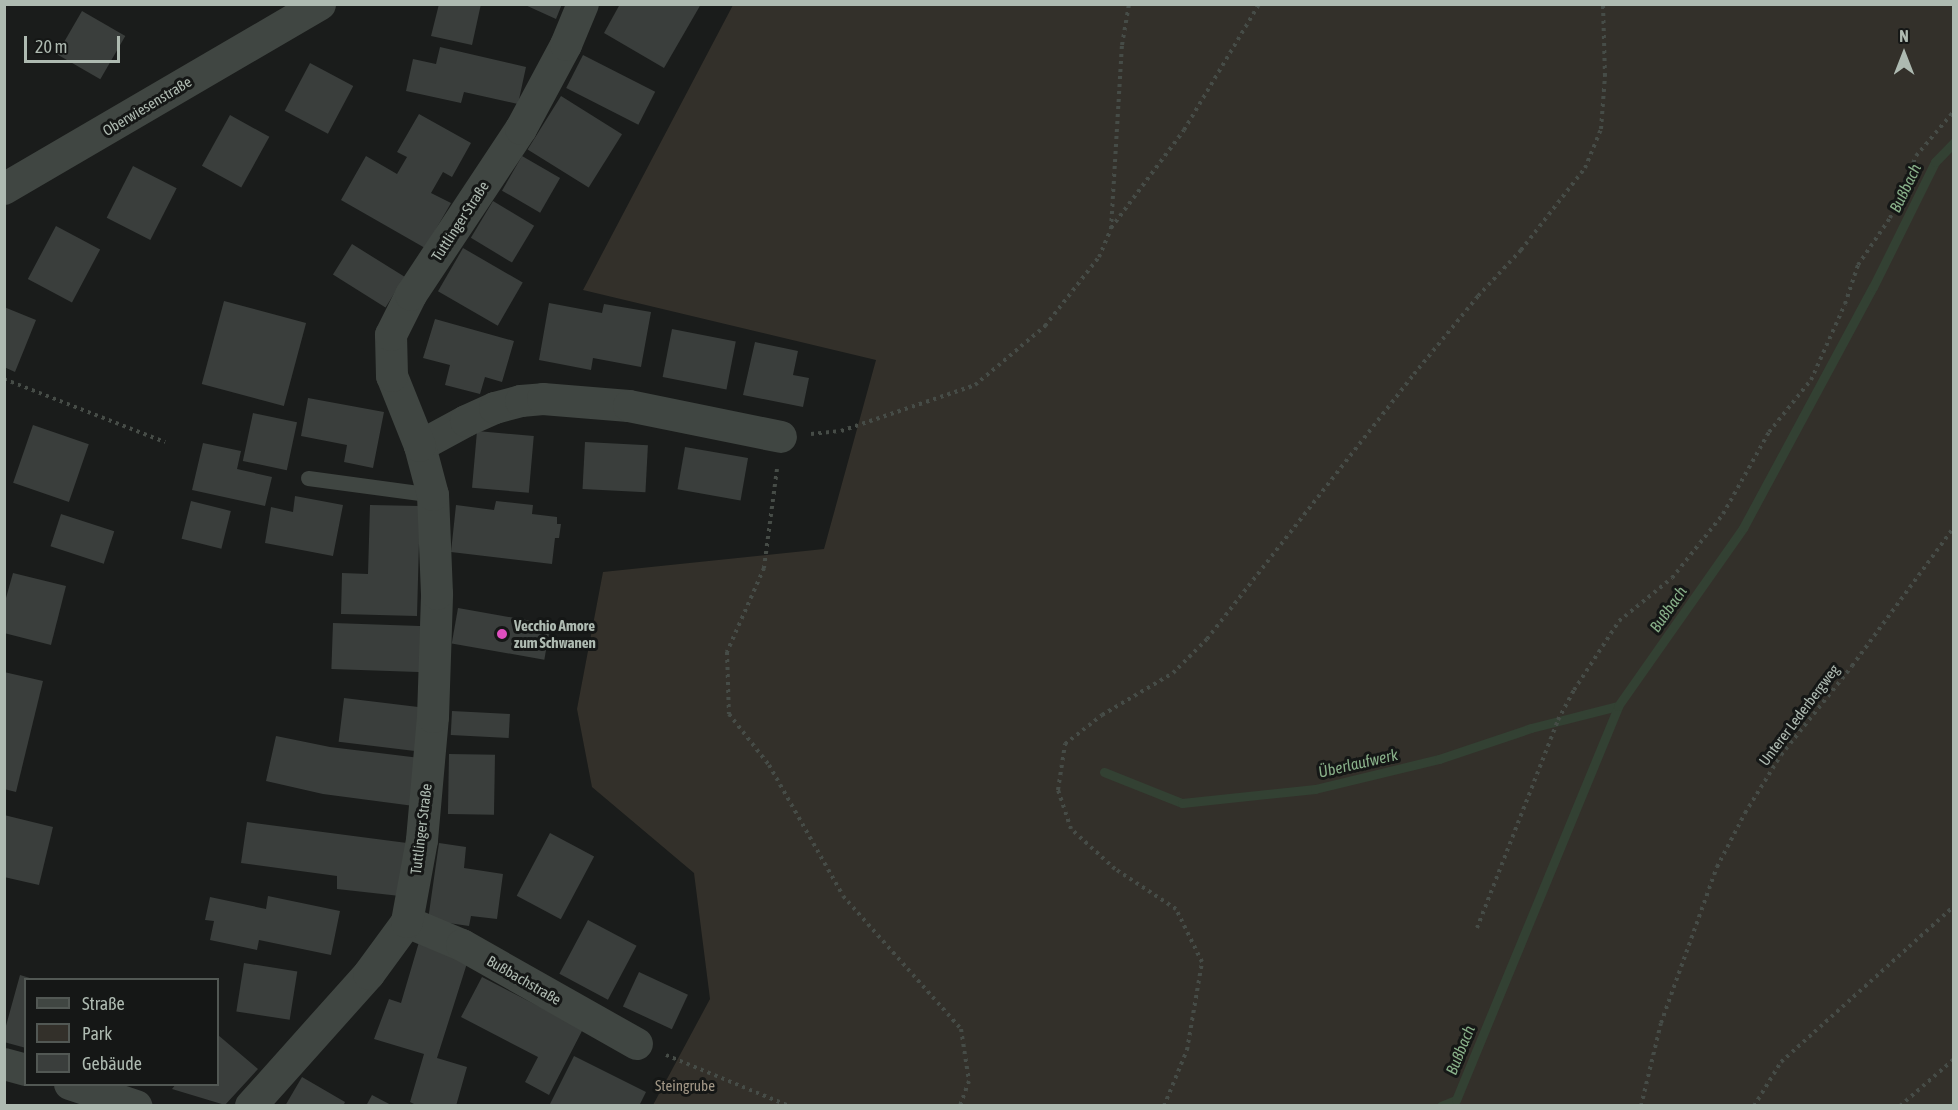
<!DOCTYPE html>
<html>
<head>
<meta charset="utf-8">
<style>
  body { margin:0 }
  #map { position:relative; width:1958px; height:1110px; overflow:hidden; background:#1a1c1b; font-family:"Asap Condensed",sans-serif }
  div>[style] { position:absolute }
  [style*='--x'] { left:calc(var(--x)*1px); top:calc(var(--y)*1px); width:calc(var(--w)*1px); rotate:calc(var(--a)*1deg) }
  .green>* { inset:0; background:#33302a }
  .stream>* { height:9px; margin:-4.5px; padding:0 4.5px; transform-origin:4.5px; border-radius:4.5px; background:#334133 }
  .building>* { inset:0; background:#3a3e3c; transform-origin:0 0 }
  .path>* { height:4px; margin-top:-2px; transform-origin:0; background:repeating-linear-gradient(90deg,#464c47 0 3px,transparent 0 7.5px) }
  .service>* { height:15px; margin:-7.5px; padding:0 7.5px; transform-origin:7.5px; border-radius:7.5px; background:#404642 }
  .minor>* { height:32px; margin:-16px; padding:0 16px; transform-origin:16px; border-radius:16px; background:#404642 }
  .dots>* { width:16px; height:16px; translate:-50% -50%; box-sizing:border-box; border:3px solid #151716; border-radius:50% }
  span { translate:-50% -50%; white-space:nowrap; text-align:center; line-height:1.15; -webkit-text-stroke:6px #151716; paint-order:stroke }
  .street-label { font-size:15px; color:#aebab1 }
  .poi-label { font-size:15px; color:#aebab1; font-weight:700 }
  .left { translate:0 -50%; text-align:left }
  .park-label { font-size:15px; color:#a39887 }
  .water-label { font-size:16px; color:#89b18a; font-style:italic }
  .frame { position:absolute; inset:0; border:6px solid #aebab1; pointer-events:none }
  .legend { position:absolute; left:24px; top:978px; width:195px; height:108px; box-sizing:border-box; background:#151716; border:2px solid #525854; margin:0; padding:8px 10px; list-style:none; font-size:18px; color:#aebab1 }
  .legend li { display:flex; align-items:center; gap:12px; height:30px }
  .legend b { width:30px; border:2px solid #525854 }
  .north { position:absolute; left:1874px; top:24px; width:60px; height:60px; -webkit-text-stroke:4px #151716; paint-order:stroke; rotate:0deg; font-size:16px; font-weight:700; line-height:24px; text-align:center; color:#aebab1 }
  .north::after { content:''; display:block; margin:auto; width:21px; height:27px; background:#aebab1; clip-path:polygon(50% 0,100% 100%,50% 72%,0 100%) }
  .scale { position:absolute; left:24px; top:36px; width:96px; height:27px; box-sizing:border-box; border:3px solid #aebab1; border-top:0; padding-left:8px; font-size:18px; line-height:21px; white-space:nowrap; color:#aebab1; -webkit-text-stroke:4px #151716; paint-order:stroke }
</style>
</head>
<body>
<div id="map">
  <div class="green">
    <i style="clip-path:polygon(733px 5px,1953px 5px,1953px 1105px,653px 1105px,710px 999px,694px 873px,592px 787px,577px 709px,603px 572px,824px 549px,876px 360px,583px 290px)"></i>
  </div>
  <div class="stream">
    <i style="--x:1104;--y:772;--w:84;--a:21.7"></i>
    <i style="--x:1182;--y:803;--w:134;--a:-6"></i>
    <i style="--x:1315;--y:789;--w:128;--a:-13.6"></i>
    <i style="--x:1439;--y:759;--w:97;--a:-18.6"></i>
    <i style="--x:1531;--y:728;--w:90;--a:-14.2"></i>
    <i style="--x:1441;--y:1106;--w:16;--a:-22"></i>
    <i style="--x:1456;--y:1100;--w:426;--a:-67.6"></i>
    <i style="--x:1618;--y:706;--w:218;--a:-54.9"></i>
    <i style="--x:1743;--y:528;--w:274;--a:-61.7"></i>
    <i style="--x:1873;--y:287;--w:140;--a:-63.6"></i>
    <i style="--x:1935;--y:162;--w:28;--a:-46"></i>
  </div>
  <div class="building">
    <i style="clip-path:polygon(439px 4px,481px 4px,472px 45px,431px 36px)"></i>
    <i style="clip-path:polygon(523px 4px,562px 4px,556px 19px)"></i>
    <i style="clip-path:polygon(620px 4px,701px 4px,664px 68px,604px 33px)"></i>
    <i style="left:82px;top:11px;width:50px;height:50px;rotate:30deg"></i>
    <i style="clip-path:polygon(440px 47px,526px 67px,518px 104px,464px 92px,461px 103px,406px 91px,413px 59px,436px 64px)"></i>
    <i style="left:583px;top:55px;width:81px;height:37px;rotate:27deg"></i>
    <i style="left:310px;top:63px;width:49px;height:54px;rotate:28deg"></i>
    <i style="left:561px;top:96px;width:72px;height:63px;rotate:32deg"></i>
    <i style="clip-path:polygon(419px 114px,471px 143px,452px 177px,443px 172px,431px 193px,451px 203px,425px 248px,341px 200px,366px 156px,397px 174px,407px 157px,397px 152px)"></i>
    <i style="left:230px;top:115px;width:45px;height:58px;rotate:29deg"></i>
    <i style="left:522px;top:156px;width:44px;height:40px;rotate:30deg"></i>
    <i style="left:133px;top:166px;width:49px;height:58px;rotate:27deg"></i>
    <i style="left:493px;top:201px;width:48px;height:43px;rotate:31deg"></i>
    <i style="left:56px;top:226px;width:50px;height:60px;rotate:28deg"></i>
    <i style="left:352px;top:244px;width:62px;height:36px;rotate:32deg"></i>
    <i style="left:463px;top:248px;width:69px;height:50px;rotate:30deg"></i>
    <i style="left:224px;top:301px;width:85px;height:86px;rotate:15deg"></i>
    <i style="clip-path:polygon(549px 303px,602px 313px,604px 304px,651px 312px,641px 367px,593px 358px,591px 370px,539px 360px)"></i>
    <i style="clip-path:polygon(4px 307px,36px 320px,15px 372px,4px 367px)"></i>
    <i style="clip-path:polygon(435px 319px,514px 341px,502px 382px,485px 377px,480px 394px,445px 385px,450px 365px,423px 358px)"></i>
    <i style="left:672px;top:329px;width:65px;height:49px;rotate:11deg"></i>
    <i style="clip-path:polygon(755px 342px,798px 351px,793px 375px,809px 378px,803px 407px,743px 395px)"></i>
    <i style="clip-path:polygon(308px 398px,384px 412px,373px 468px,344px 462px,347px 445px,301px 436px)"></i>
    <i style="left:253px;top:413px;width:45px;height:49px;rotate:12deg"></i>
    <i style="left:33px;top:425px;width:59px;height:61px;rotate:19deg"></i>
    <i style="left:477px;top:431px;width:57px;height:57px;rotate:5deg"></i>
    <i style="left:585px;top:442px;width:63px;height:47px;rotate:3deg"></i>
    <i style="clip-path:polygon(203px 443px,241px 451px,237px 469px,272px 477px,265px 506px,192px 490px)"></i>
    <i style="left:685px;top:447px;width:64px;height:43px;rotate:10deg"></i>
    <i style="clip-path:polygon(295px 496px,343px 505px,333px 556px,265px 543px,271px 507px,293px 512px)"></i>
    <i style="left:191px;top:501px;width:41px;height:39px;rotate:14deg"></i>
    <i style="clip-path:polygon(496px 501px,533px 505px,532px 514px,557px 517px,557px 524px,561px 524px,559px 538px,555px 538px,552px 564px,451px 552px,456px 505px,494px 510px)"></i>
    <i style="clip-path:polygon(370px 505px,420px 506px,417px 616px,341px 614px,342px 573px,368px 574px)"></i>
    <i style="left:61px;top:514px;width:56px;height:34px;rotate:18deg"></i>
    <i style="clip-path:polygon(13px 573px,66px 586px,51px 645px,4px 633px,4px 605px)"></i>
    <i style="left:458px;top:608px;width:94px;height:36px;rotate:10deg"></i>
    <i style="left:333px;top:623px;width:94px;height:46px;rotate:2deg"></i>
    <i style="clip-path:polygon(4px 672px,43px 681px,16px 792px,4px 789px)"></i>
    <i style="left:344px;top:698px;width:81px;height:44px;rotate:7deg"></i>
    <i style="left:452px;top:711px;width:58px;height:24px;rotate:3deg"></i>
    <i style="clip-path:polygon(276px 736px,330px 747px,420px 758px,414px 806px,323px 794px,266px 781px)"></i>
    <i style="left:449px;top:754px;width:46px;height:60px;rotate:1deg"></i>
    <i style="clip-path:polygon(4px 815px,53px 827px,39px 885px,4px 877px)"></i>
    <i style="clip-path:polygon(247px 822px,407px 843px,400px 896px,337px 889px,337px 876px,241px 863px)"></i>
    <i style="left:550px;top:833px;width:50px;height:71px;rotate:28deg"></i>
    <i style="clip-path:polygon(439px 843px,466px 847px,464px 868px,503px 874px,497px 919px,471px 916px,469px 926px,428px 920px)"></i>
    <i style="clip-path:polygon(268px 896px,340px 911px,331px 955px,259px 940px,257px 950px,210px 940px,214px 921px,205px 920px,210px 897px,266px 909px)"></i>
    <i style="left:588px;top:920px;width:55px;height:61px;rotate:28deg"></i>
    <i style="clip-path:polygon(419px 942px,469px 957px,437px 1058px,467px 1067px,456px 1106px,418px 1106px,410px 1102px,424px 1054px,374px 1039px,389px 999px,401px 1003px)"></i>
    <i style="left:244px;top:963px;width:54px;height:49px;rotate:9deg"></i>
    <i style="left:639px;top:972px;width:54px;height:38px;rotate:25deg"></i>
    <i style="clip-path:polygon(20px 975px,33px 979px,26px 980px,26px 1048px,4px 1042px,4px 1033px)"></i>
    <i style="clip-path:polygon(482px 977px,583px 1029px,549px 1095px,525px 1082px,538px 1057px,461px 1017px)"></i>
    <i style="clip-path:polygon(218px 1035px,258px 1069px,225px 1105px,172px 1089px,176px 1084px,218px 1084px)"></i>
    <i style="clip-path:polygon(574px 1056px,646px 1092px,639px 1106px,549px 1106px)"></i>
    <i style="clip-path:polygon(302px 1077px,345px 1102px,343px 1106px,285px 1106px)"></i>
    <i style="clip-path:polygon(372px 1095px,393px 1106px,366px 1106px)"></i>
  </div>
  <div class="path">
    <i style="--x:1111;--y:228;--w:122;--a:-53.3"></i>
    <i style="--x:1184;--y:130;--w:147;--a:-59.2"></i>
    <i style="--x:4;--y:379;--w:173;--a:21.4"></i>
    <i style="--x:811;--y:434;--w:30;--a:-6"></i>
    <i style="--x:841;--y:431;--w:142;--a:-18.9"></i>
    <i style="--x:975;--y:385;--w:92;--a:-40.1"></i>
    <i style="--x:1045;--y:326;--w:88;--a:-52"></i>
    <i style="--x:1099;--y:257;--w:30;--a:-67"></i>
    <i style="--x:1111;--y:229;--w:184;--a:-86.6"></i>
    <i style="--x:1122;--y:45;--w:42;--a:-80.3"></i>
    <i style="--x:777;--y:469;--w:100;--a:97.5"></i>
    <i style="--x:764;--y:568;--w:92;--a:113.8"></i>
    <i style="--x:727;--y:652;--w:62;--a:88.2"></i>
    <i style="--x:729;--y:714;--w:65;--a:51.9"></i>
    <i style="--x:769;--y:765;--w:150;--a:60.5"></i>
    <i style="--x:843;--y:896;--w:178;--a:48.4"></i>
    <i style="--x:961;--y:1029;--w:53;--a:81.3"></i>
    <i style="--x:969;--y:1081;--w:27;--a:110"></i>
    <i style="--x:1477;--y:928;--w:223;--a:-68.7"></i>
    <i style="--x:1558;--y:720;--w:34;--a:-62"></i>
    <i style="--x:1574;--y:690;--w:82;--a:-56.9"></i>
    <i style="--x:1619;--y:621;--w:68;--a:-39.1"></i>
    <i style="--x:1672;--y:578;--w:82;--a:-51.4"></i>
    <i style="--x:1723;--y:514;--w:94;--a:-60.7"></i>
    <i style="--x:1769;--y:432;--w:67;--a:-51.1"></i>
    <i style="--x:1811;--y:380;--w:83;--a:-65.9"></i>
    <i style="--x:1845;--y:304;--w:41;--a:-71.6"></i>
    <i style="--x:1858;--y:265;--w:57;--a:-55.8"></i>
    <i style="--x:1890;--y:218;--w:67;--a:-67.2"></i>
    <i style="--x:1916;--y:156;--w:59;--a:-49.8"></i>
    <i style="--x:666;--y:1055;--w:133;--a:22.5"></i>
    <i style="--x:1164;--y:1106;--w:61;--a:-67.7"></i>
    <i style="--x:1187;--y:1050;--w:89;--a:-80.3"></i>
    <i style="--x:1202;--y:962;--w:59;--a:-116.1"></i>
    <i style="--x:1176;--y:909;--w:73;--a:-146.7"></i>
    <i style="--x:1115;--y:869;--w:59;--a:-137.7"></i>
    <i style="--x:1071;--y:829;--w:41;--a:-108.4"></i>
    <i style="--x:1058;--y:790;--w:47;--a:-81.3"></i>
    <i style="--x:1065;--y:744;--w:47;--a:-38.1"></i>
    <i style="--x:1102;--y:715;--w:82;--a:-30.6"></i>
    <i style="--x:1173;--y:673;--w:48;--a:-45"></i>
    <i style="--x:1207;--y:639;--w:336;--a:-52"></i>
    <i style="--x:1414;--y:374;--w:101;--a:-50.6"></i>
    <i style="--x:1478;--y:296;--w:63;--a:-46.9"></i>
    <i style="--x:1521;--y:250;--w:104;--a:-52"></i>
    <i style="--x:1585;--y:168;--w:42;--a:-67.7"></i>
    <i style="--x:1601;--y:129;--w:53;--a:-85.7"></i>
    <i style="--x:1605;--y:76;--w:72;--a:-91.6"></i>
    <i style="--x:1641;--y:1106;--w:85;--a:-76.5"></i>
    <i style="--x:1661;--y:1023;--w:166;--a:-70.3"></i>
    <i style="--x:1717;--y:867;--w:61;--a:-62.6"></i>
    <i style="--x:1745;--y:813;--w:68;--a:-58.2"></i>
    <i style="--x:1781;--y:755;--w:114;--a:-51.4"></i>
    <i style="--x:1852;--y:666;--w:172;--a:-53.7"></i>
    <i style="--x:1754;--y:1106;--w:52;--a:-58.5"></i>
    <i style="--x:1781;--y:1062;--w:233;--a:-42"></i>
    <i style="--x:1900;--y:1106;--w:72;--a:-41"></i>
  </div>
  <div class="service">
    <i style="--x:308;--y:478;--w:126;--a:7.7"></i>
  </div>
  <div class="minor">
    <i style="--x:4;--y:189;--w:366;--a:-30.3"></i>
    <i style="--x:420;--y:446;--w:52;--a:-28.5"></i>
    <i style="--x:466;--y:421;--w:32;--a:-24"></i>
    <i style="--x:495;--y:408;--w:27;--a:-15"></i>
    <i style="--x:521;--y:401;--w:22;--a:-5"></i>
    <i style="--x:543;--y:399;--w:86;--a:4.7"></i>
    <i style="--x:629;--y:406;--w:155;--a:11.5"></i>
    <i style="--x:407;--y:922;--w:60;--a:22.7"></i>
    <i style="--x:462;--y:945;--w:201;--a:29.5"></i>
    <i style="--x:4;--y:1064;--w:23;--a:15"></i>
    <i style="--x:70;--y:1084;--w:70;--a:18.4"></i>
    <i style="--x:251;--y:1106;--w:177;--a:-48.2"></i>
    <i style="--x:369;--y:974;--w:64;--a:-53.8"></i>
    <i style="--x:407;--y:922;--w:83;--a:-79.6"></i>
    <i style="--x:422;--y:840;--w:123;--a:-84.9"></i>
    <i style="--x:433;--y:717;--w:123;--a:-88.1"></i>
    <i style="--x:437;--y:594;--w:99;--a:-92.3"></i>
    <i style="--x:433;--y:495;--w:51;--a:-104.9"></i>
    <i style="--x:420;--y:446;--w:75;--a:-111.8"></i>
    <i style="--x:392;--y:376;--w:41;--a:-91.4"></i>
    <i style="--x:391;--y:335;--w:45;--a:-63.4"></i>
    <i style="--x:411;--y:295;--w:199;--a:-56.5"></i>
    <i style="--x:521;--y:129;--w:95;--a:-61.8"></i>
    <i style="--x:566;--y:45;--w:44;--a:-67.5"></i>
  </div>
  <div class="dots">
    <i style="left:502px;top:634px;background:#df4fbf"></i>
  </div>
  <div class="street-label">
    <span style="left:147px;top:106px;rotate:-31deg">Oberwiesenstraße</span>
    <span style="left:460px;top:221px;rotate:-57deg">Tuttlinger Straße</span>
    <span style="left:1799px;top:715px;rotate:-53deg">Unterer Lederbergweg</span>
    <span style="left:421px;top:829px;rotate:-83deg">Tuttlinger Straße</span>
    <span style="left:524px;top:980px;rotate:30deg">Bußbachstraße</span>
  </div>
  <div class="poi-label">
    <span class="left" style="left:514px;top:634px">Vecchio Amore<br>zum Schwanen</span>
  </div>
  <div class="park-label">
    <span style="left:685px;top:1086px">Steingrube</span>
  </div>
  <div class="water-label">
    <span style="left:1905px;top:188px;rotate:-64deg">Bußbach</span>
    <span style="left:1668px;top:609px;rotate:-55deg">Bußbach</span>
    <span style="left:1358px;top:763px;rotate:-13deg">Überlaufwerk</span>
    <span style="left:1460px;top:1050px;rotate:-68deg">Bußbach</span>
  </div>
  <div class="frame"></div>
  <ul class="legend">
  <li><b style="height:8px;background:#404642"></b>Straße</li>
  <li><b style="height:16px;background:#33302a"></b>Park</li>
  <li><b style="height:16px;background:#3a3e3c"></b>Gebäude</li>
  </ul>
  <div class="north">N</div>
  <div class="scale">20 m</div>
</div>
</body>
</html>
